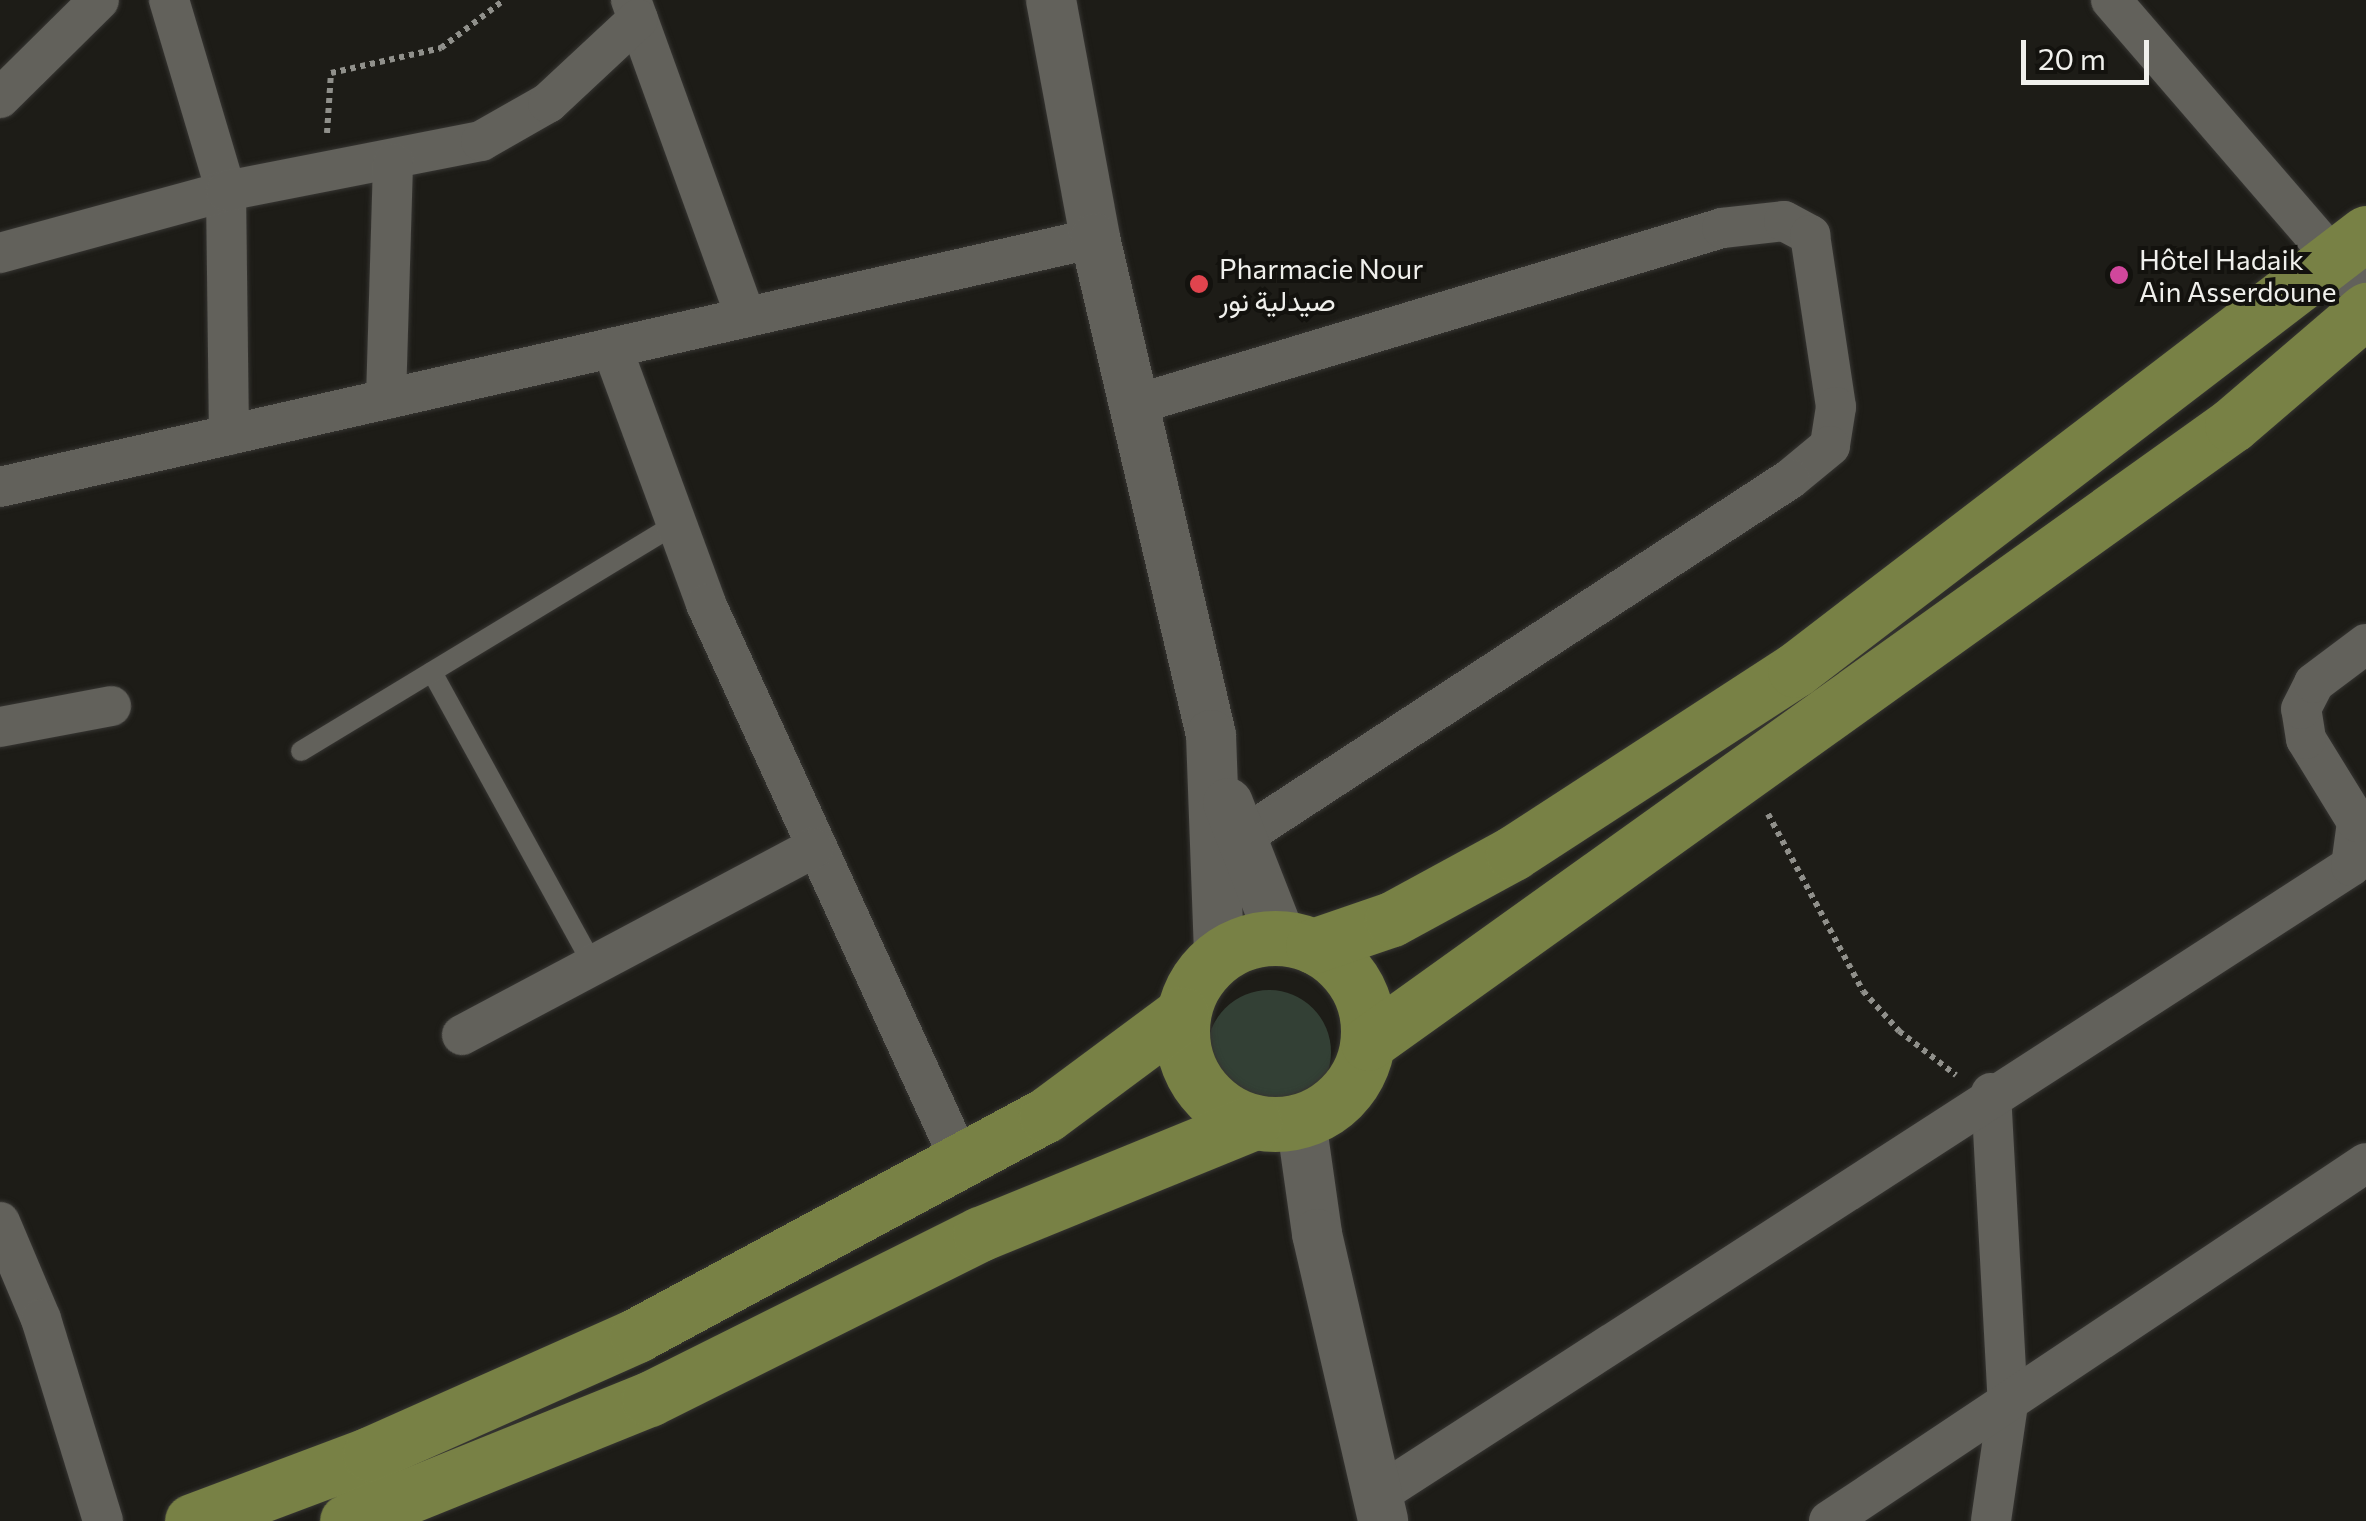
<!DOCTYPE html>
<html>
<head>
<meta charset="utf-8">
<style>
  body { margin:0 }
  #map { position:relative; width:2366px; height:1521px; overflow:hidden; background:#1d1c17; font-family:Commissioner,Vazirmatn,sans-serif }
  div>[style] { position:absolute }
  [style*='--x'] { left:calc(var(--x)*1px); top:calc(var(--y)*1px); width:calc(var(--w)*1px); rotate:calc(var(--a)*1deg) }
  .green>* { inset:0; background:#334035 }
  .round { border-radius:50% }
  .path>* { height:6px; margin-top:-3px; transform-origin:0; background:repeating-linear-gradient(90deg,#90908b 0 5px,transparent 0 10px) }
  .roads { filter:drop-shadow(0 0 2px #363532) drop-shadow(0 0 2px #363532) }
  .service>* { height:20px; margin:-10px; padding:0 10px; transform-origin:10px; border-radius:10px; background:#62615b }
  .minor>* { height:40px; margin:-20px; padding:0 20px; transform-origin:20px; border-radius:20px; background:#62615b }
  .tertiary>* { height:50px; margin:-25px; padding:0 25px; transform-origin:25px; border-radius:25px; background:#62615b }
  .primary>* { height:55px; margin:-27.5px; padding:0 27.5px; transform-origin:27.5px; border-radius:27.5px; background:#788145 }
  .primary>.ring { margin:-27.5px; padding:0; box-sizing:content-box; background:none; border:55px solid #788145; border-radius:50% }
  .dots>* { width:28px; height:28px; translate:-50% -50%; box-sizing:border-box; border:5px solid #13120e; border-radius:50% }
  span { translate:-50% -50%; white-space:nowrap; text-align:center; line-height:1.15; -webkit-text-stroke:8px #13120e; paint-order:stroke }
  .poi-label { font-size:28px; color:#f0f0ec }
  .left { translate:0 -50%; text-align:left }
  .scale { position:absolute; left:2021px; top:40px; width:128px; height:45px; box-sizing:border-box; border:5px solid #f0f0ec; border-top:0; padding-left:12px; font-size:30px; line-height:35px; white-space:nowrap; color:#f0f0ec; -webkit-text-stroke:8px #13120e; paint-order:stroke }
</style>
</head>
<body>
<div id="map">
  <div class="green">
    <i class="round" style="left:1207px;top:990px;width:124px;height:124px"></i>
  </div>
  <div class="path">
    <i style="--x:327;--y:133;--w:60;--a:-86.2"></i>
    <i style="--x:331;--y:73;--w:113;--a:-12.8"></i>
    <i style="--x:441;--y:48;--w:79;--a:-37.3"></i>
    <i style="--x:1768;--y:814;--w:201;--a:61.8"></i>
    <i style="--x:1863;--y:991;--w:54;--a:48"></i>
    <i style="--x:1899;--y:1031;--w:72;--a:37.7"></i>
  </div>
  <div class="roads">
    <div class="service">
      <i style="--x:432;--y:672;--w:334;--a:61.2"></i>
      <i style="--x:301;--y:751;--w:440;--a:-31.2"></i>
    </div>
    <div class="minor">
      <i style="--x:169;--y:0;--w:199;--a:73.4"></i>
      <i style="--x:226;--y:191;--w:244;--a:89.3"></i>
      <i style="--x:631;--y:0;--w:337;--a:70.1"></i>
      <i style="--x:2111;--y:0;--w:390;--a:49.2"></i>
      <i style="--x:0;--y:98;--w:139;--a:-44.7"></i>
      <i style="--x:0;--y:253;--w:234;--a:-15.3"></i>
      <i style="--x:226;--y:191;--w:260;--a:-11.1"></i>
      <i style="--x:481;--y:141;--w:77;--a:-29.6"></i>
      <i style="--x:548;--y:103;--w:123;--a:-43"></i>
      <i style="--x:612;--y:348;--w:273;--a:69.8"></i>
      <i style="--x:706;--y:604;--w:614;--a:65.44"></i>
      <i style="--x:386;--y:399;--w:236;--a:-88.3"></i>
      <i style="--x:1134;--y:405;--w:614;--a:-16.75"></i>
      <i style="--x:1722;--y:228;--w:62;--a:-6.4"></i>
      <i style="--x:1784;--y:221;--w:30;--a:28"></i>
      <i style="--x:1810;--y:235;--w:174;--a:81.4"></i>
      <i style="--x:1836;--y:407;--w:39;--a:99"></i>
      <i style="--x:1830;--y:446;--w:52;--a:140.5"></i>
      <i style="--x:1790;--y:479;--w:656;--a:146.82"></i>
      <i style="--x:0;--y:487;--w:1123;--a:-12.81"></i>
      <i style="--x:0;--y:727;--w:113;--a:-10.7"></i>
      <i style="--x:462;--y:1035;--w:398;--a:-28"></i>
      <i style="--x:1991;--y:1093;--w:311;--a:86.9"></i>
      <i style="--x:2008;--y:1404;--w:118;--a:98.3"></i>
      <i style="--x:0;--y:1222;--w:105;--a:67.1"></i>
      <i style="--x:41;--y:1319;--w:211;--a:72.9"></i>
      <i style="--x:1376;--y:1496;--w:1161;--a:-32.87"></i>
      <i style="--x:2351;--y:866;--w:44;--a:-82.2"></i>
      <i style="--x:2357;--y:822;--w:97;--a:-121.6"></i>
      <i style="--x:2306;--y:739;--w:30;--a:-99"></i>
      <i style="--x:2301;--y:709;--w:29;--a:-63"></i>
      <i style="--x:2314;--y:683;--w:65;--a:-36.9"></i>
      <i style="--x:1829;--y:1521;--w:645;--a:-33.69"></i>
    </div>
    <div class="tertiary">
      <i style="--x:1051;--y:0;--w:242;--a:79.5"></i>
      <i style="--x:1095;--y:238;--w:510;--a:76.86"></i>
      <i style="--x:1211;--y:735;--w:221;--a:87.9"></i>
      <i style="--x:1228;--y:803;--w:145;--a:68.6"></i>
      <i style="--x:1301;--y:1121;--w:114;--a:81.9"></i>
      <i style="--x:1317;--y:1234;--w:294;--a:77"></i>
    </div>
    <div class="primary">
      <i class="ring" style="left:1182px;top:938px;width:131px;height:131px"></i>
      <i style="--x:1313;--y:946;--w:83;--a:-18.9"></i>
      <i style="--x:1392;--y:919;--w:138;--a:-28.6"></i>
      <i style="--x:1513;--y:853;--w:336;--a:-33"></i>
      <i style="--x:1795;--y:670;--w:719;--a:-37.43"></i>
      <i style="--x:1368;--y:1043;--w:1062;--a:-35.58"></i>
      <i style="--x:2232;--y:425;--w:177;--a:-40.6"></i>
      <i style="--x:192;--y:1521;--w:190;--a:-20.6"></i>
      <i style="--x:370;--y:1454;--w:292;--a:-24"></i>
      <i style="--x:637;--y:1335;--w:464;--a:-28.3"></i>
      <i style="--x:1046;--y:1115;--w:169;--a:-36.6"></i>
      <i style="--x:347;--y:1521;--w:326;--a:-22"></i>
      <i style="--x:649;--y:1399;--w:370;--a:-26.5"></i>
      <i style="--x:980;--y:1234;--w:296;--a:-22.2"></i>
    </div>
  </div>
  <div class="dots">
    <i style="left:2119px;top:275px;background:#d1479c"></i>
    <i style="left:1199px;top:284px;background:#e0444e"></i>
  </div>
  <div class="poi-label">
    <span class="left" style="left:2139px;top:275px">Hôtel Hadaik<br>Ain Asserdoune</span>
    <span class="left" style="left:1219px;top:284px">Pharmacie Nour<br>صيدلية نور</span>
  </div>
  <div class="scale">20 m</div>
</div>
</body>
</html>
